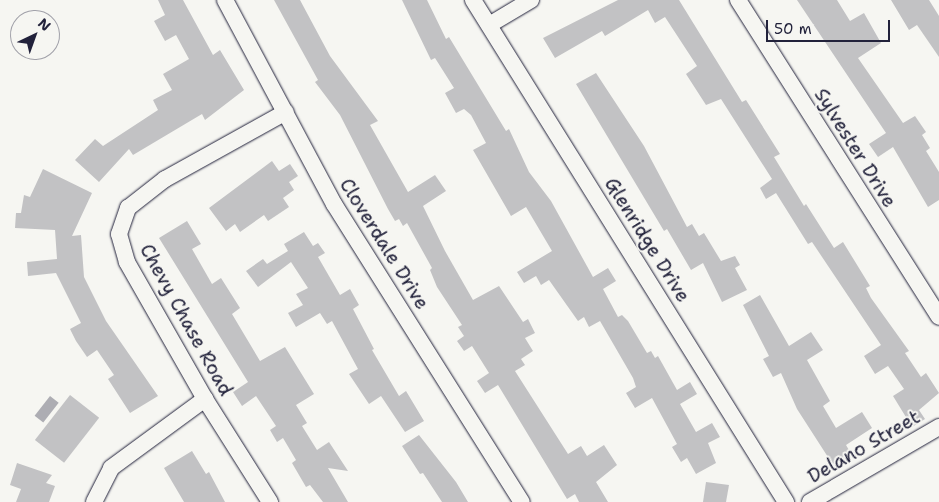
<!DOCTYPE html>
<html>
<head>
<meta charset="utf-8">
<style>
  body { margin:0 }
  #map { position:relative; width:939px; height:502px; overflow:hidden; background:#f6f6f2; font-family:"Shantell Sans",sans-serif }
  div>[style] { position:absolute }
  [style*='--x'] { left:calc(var(--x)*1px); top:calc(var(--y)*1px); width:calc(var(--w)*1px); rotate:calc(var(--a)*1deg) }
  .water>* { inset:0; background:#adadb3; transform-origin:0 0 }
  .building>* { inset:0; background:#c2c2c4; transform-origin:0 0 }
  .roads { filter:drop-shadow(0 0 1px #22223b) drop-shadow(0 0 1px #22223b) }
  .minor>* { height:16px; margin:-8px; padding:0 8px; transform-origin:8px; border-radius:8px; background:#f6f6f2 }
  span { translate:-50% -50%; white-space:nowrap; text-align:center; line-height:1.15; -webkit-text-stroke:4px #f6f6f2; paint-order:stroke }
  .street-label { font-size:19px; color:#22223b }
  .north { position:absolute; left:10px; top:10px; width:50px; height:50px; box-sizing:border-box; background:#f6f6f2; border:1px solid #a1a1a9; border-radius:50%; rotate:42deg; font-size:14px; font-weight:700; line-height:20px; text-align:center; color:#22223b }
  .north::after { content:''; display:block; margin:auto; width:18px; height:22px; background:#22223b; clip-path:polygon(50% 0,100% 100%,50% 72%,0 100%) }
  .scale { position:absolute; left:766px; top:20px; width:124px; height:22px; box-sizing:border-box; border:2px solid #22223b; border-top:0; padding-left:6px; font-size:15px; line-height:18px; white-space:nowrap; color:#22223b; -webkit-text-stroke:4px #f6f6f2; paint-order:stroke }
</style>
</head>
<body>
<div id="map">
  <div class="water">
    <i style="left:50px;top:396px;width:11px;height:25px;rotate:38deg"></i>
  </div>
  <div class="building">
    <i style="clip-path:polygon(158px 0,183px 0,213px 55px,220px 50px,244px 90px,205px 120px,202px 114px,133px 155px,129px 149px,99px 182px,75px 160px,95px 139px,103px 146px,158px 110px,153px 100px,172px 90px,163px 74px,189px 59px,176px 35px,165px 41px,154px 21px,165px 15px)"></i>
    <i style="clip-path:polygon(274px 0,300px 0,330px 56px,378px 121px,370px 125px,408px 192px,435px 175px,446px 191px,423px 206px,445px 251px,473px 300px,499px 286px,523px 322px,528px 319px,535px 333px,525px 338px,533px 351px,521px 359px,525px 365px,515px 371px,568px 454px,581px 446px,587px 456px,604px 445px,617px 465px,596px 482px,608px 502px,579px 502px,575px 494px,567px 499px,498px 385px,485px 393px,477px 381px,489px 373px,472px 346px,464px 351px,457px 341px,464px 336px,458px 327px,462px 325px,437px 287px,430px 270px,432px 268px,407px 223px,403px 226px,399px 219px,395px 221px,388px 209px,340px 115px,315px 82px,318px 80px)"></i>
    <i style="clip-path:polygon(402px 0,427px 0,446px 39px,449px 37px,506px 131px,509px 129px,529px 172px,551px 201px,593px 277px,608px 268px,616px 281px,603px 289px,618px 317px,622px 315px,628px 321px,647px 353px,651px 351px,655px 358px,658px 356px,677px 390px,690px 382px,697px 394px,680px 404px,696px 432px,712px 423px,720px 437px,708px 443px,716px 463px,696px 474px,687px 458px,681px 462px,672px 447px,677px 444px,652px 398px,635px 408px,626px 393px,636px 387px,633px 378px,600px 321px,589px 327px,584px 317px,578px 321px,549px 280px,541px 285px,536px 276px,524px 283px,517px 272px,552px 251px,526px 207px,511px 216px,473px 150px,486px 143px,471px 115px,464px 109px,456px 113px,445px 93px,454px 88px,435px 58px,431px 60px)"></i>
    <i style="clip-path:polygon(618px 0,679px 0,742px 102px,746px 100px,780px 154px,774px 157px,804px 206px,806px 204px,834px 248px,843px 242px,870px 286px,866px 288px,871px 298px,909px 351px,905px 353px,921px 377px,926px 373px,939px 393px,919px 410px,925px 419px,912px 427px,893px 396px,904px 389px,888px 366px,875px 374px,864px 356px,881px 345px,812px 242px,808px 244px,776px 193px,766px 199px,760px 188px,772px 179px,721px 99px,706px 105px,686px 74px,697px 66px,665px 17px,655px 23px,648px 10px,605px 36px,602px 31px,555px 58px,543px 38px)"></i>
    <i style="clip-path:polygon(797px 0,837px 0,850px 21px,864px 13px,881px 43px,858px 58px,903px 123px,915px 116px,926px 132px,922px 135px,930px 148px,926px 151px,939px 172px,939px 200px,928px 207px,893px 147px,878px 157px,869px 144px,886px 133px)"></i>
    <i style="clip-path:polygon(891px 0,929px 0,939px 16px,939px 57px,917px 25px,909px 30px)"></i>
    <i style="clip-path:polygon(596px 73px,644px 146px,687px 227px,692px 224px,699px 236px,704px 233px,721px 261px,735px 256px,740px 265px,735px 268px,747px 290px,722px 302px,703px 263px,691px 270px,667px 229px,664px 231px,576px 84px)"></i>
    <i style="clip-path:polygon(272px 161px,279px 171px,290px 164px,298px 176px,289px 182px,294px 190px,283px 198px,289px 207px,268px 221px,264px 215px,240px 232px,235px 224px,226px 231px,209px 208px)"></i>
    <i style="clip-path:polygon(43px 169px,92px 193px,72px 236px,81px 235px,84px 277px,106px 321px,158px 396px,130px 413px,108px 379px,114px 375px,97px 350px,87px 357px,76px 341px,70px 329px,81px 323px,56px 273px,28px 276px,27px 262px,57px 259px,55px 230px,15px 228px,16px 213px,21px 213px,24px 195px,30px 197px)"></i>
    <i style="clip-path:polygon(187px 221px,201px 244px,192px 249px,212px 284px,221px 278px,240px 308px,232px 314px,260px 361px,285px 347px,314px 394px,296px 405px,307px 423px,302px 426px,317px 450px,329px 442px,348px 471px,328px 468px,348px 502px,323px 502px,310px 485px,306px 487px,292px 463px,296px 460px,283px 438px,277px 442px,270px 430px,276px 426px,256px 396px,242px 406px,233px 392px,248px 382px,159px 238px)"></i>
    <i style="clip-path:polygon(304px 232px,313px 246px,318px 243px,325px 253px,318px 257px,340px 295px,350px 289px,359px 305px,353px 309px,374px 349px,372px 350px,399px 396px,406px 391px,424px 421px,405px 432px,381px 396px,369px 404px,349px 374px,358px 369px,332px 321px,327px 324px,320px 313px,296px 327px,288px 313px,303px 305px,296px 294px,308px 288px,291px 262px,258px 287px,246px 271px,263px 259px,267px 264px,288px 251px,284px 244px)"></i>
    <i style="clip-path:polygon(760px 295px,789px 346px,811px 332px,823px 350px,807px 360px,830px 401px,823px 406px,836px 428px,862px 412px,872px 428px,846px 445px,853px 457px,835px 468px,797px 409px,781px 373px,773px 377px,763px 359px,769px 356px,743px 305px)"></i>
    <i style="left:70px;top:395px;width:37px;height:57px;rotate:38deg"></i>
    <i style="clip-path:polygon(419px 435px,456px 482px,468px 502px,442px 502px,423px 473px,420px 474px,402px 446px)"></i>
    <i style="clip-path:polygon(192px 451px,206px 474px,209px 472px,225px 502px,184px 502px,164px 468px)"></i>
    <i style="clip-path:polygon(17px 463px,52px 475px,46px 483px,55px 486px,49px 502px,16px 502px,21px 489px,10px 485px)"></i>
    <i style="clip-path:polygon(706px 482px,729px 485px,726px 502px,703px 502px)"></i>
  </div>
  <div class="roads">
    <div class="minor">
      <i style="--x:225;--y:0;--w:231;--a:61.9"></i>
      <i style="--x:334;--y:204;--w:352;--a:57.8"></i>
      <i style="--x:473;--y:0;--w:592;--a:58.06"></i>
      <i style="--x:738;--y:0;--w:375;--a:57.6"></i>
      <i style="--x:489;--y:25;--w:49;--a:-30.8"></i>
      <i style="--x:94;--y:502;--w:38;--a:-63"></i>
      <i style="--x:111;--y:468;--w:117;--a:-36.3"></i>
      <i style="--x:270;--y:502;--w:122;--a:-122.3"></i>
      <i style="--x:205;--y:399;--w:158;--a:-119.7"></i>
      <i style="--x:127;--y:262;--w:29;--a:-106"></i>
      <i style="--x:119;--y:234;--w:28;--a:-71"></i>
      <i style="--x:128;--y:208;--w:47;--a:-38.1"></i>
      <i style="--x:165;--y:179;--w:138;--a:-29"></i>
      <i style="--x:810;--y:502;--w:149;--a:-30.2"></i>
    </div>
  </div>
  <div class="street-label">
    <span style="left:855px;top:148px;rotate:58deg">Sylvester Drive</span>
    <span style="left:647px;top:240px;rotate:58deg">Glenridge Drive</span>
    <span style="left:384px;top:244px;rotate:58deg">Cloverdale Drive</span>
    <span style="left:186px;top:320px;rotate:61deg">Chevy Chase Road</span>
    <span style="left:864px;top:447px;rotate:-30deg">Delano Street</span>
  </div>
  <div class="north">N</div>
  <div class="scale">50 m</div>
</div>
</body>
</html>
